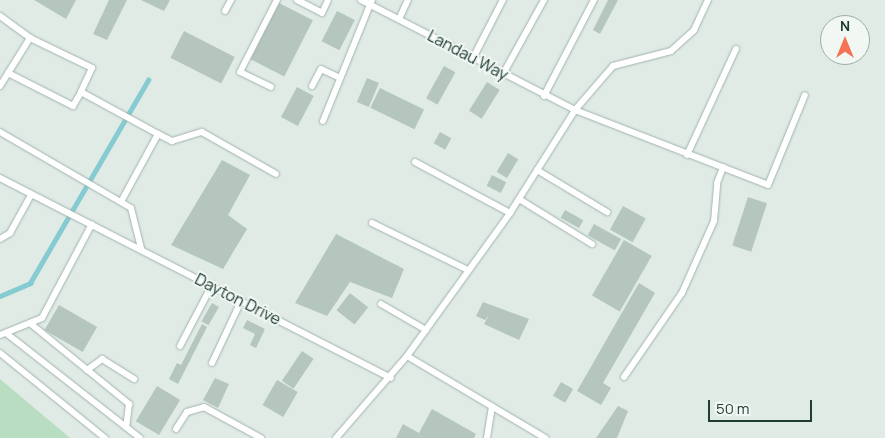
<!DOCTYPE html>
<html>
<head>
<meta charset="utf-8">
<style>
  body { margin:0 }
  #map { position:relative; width:885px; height:438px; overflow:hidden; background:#e0ebe6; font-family:Manrope,sans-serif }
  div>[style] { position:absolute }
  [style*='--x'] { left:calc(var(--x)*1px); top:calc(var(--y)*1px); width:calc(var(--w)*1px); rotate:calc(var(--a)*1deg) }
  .green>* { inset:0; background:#b8ddc0 }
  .stream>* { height:4.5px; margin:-2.25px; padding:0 2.25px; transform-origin:2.25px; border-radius:2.25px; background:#86cbd2 }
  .building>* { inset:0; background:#b5c6be; transform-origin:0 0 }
  .roads { filter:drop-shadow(0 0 1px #a3b3ad) drop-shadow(0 0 1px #a3b3ad) }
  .lane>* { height:6px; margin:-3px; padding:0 3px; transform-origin:3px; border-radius:3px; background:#fff }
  span { translate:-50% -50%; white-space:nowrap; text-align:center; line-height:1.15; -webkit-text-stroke:4px #f1f8f4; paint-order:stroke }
  .street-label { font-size:16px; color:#203c33 }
  .north { position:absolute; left:820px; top:15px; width:50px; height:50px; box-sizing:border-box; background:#f1f8f4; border:1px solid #9dada7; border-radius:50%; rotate:0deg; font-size:14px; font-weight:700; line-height:20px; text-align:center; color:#203c33 }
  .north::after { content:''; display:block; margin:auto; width:18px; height:22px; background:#f57255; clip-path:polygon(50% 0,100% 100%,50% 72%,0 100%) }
  .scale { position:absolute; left:708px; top:400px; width:104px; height:22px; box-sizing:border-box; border:2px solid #203c33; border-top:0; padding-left:6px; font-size:15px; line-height:18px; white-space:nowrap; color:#203c33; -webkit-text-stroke:4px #f1f8f4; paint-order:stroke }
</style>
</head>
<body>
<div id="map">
  <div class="green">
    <i style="clip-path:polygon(0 379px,70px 438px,0 438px)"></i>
  </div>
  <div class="stream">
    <i style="--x:0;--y:296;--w:33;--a:-23"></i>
    <i style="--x:30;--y:283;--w:235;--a:-59.8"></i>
  </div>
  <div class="building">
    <i style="clip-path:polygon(34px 0,76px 0,66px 19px)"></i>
    <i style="clip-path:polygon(109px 0,127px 0,107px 40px,93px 34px)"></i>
    <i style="clip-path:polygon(141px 0,170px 0,164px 11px)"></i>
    <i style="clip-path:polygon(608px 0,618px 0,600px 34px,593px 30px)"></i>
    <i style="left:279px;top:3px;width:38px;height:63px;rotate:27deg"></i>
    <i style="left:337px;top:11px;width:20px;height:34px;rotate:27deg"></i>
    <i style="left:184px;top:31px;width:57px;height:30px;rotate:27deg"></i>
    <i style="left:444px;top:66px;width:13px;height:37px;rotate:29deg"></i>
    <i style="left:367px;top:78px;width:13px;height:26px;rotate:23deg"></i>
    <i style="left:487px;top:82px;width:15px;height:34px;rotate:32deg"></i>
    <i style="left:297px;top:87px;width:19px;height:34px;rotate:28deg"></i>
    <i style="left:380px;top:88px;width:49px;height:22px;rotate:26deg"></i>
    <i style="left:440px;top:132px;width:13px;height:13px;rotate:29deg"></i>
    <i style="left:508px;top:153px;width:12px;height:22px;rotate:31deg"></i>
    <i style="clip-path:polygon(222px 160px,250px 175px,228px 215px,247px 229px,223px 269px,171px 245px)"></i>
    <i style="left:492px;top:175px;width:16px;height:12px;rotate:27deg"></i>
    <i style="left:748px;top:197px;width:20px;height:51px;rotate:18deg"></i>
    <i style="left:623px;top:206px;width:26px;height:27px;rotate:29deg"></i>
    <i style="left:565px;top:210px;width:21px;height:9px;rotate:29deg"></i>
    <i style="left:594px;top:224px;width:31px;height:13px;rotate:29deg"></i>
    <i style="clip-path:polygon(336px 234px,404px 269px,392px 298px,350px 282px,327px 316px,295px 303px)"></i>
    <i style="left:624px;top:240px;width:32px;height:64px;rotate:30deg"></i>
    <i style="clip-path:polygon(639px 283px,655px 293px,603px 383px,611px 388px,601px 405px,577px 391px)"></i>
    <i style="left:350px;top:293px;width:23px;height:22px;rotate:38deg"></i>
    <i style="clip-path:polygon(483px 302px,529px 319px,519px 340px,484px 324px,489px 315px,485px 320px,476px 316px)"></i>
    <i style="left:212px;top:303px;width:8px;height:21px;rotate:30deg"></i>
    <i style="left:59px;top:305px;width:44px;height:29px;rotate:30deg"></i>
    <i style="clip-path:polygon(247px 320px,265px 329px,256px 348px,250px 345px,255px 334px,243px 328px)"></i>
    <i style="clip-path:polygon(202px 324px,207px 327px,178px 384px,169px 379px,177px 363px,181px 365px)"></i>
    <i style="left:302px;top:351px;width:14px;height:36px;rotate:34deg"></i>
    <i style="clip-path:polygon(215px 378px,229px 384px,218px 408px,203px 400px)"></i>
    <i style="left:277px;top:380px;width:24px;height:29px;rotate:30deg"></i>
    <i style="left:561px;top:382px;width:14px;height:16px;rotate:30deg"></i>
    <i style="left:157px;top:386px;width:27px;height:41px;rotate:31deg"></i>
    <i style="clip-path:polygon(618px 406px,628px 411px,617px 438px,596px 438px)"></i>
    <i style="clip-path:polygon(432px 409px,476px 434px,474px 438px,396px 438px,403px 424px,419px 433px)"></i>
  </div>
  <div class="roads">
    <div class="lane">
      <i style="--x:297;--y:0;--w:28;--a:27"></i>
      <i style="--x:322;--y:13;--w:14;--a:-65"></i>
      <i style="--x:361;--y:0;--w:241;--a:27.2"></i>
      <i style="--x:575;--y:110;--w:58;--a:-49.2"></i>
      <i style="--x:613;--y:66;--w:60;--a:-14.5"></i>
      <i style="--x:671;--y:51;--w:31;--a:-42"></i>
      <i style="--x:694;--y:30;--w:33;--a:-65"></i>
      <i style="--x:225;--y:11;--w:13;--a:-61"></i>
      <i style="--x:0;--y:16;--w:37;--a:36"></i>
      <i style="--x:30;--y:38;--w:69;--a:25.8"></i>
      <i style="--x:92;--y:68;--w:26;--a:115"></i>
      <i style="--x:399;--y:19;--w:21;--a:-65"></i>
      <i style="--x:473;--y:58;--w:65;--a:-62.7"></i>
      <i style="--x:8;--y:73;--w:73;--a:26.9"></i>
      <i style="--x:73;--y:106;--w:16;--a:-60"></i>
      <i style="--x:81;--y:92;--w:88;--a:28.6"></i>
      <i style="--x:158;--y:134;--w:75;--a:118.6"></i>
      <i style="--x:503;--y:74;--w:85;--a:-61"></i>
      <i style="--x:0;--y:86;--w:57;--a:-58"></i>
      <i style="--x:312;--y:86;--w:19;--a:-62"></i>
      <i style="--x:321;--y:69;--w:21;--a:25"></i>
      <i style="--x:271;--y:87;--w:34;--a:-154"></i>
      <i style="--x:240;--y:72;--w:81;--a:-62.8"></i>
      <i style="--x:544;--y:96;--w:108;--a:-62.5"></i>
      <i style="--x:323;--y:121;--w:131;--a:-68"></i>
      <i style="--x:0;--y:132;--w:151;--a:30.1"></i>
      <i style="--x:131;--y:208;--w:41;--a:76"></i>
      <i style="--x:158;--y:134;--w:16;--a:27"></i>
      <i style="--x:172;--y:141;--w:31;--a:-17"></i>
      <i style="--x:202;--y:132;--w:85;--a:29.6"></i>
      <i style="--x:687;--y:155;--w:117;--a:-65.2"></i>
      <i style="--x:415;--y:162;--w:108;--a:28.2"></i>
      <i style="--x:537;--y:170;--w:82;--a:31"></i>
      <i style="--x:0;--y:178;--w:439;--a:27.1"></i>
      <i style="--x:519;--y:199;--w:86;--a:31.7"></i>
      <i style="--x:372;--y:223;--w:107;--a:26.1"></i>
      <i style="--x:0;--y:239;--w:12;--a:-31"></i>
      <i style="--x:10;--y:233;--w:43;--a:-61.1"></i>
      <i style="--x:381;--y:304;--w:52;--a:30"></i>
      <i style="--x:31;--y:324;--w:127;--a:39.2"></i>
      <i style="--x:129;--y:404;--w:23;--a:97"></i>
      <i style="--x:6;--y:333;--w:170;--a:38.1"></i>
      <i style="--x:0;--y:335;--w:45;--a:-22"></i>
      <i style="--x:42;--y:318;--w:106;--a:-62"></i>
      <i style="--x:180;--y:346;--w:69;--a:-62.3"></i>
      <i style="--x:0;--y:353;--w:135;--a:39"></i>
      <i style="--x:407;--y:356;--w:176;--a:-54.2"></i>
      <i style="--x:510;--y:213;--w:122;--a:-57.7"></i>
      <i style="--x:575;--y:110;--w:207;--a:21.2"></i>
      <i style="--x:768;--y:185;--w:97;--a:-67.7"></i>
      <i style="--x:212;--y:363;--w:68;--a:-64.9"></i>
      <i style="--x:87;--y:370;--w:19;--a:-36"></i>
      <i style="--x:102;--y:359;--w:38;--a:32"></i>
      <i style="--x:624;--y:377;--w:102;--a:-55.4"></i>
      <i style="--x:682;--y:293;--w:79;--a:-66"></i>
      <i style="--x:714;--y:221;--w:38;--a:-85"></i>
      <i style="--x:717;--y:183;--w:17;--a:-69"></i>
      <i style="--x:176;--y:429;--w:20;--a:-57"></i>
      <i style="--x:187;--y:412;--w:18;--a:-16"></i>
      <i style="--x:204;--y:407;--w:65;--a:28.5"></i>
      <i style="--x:336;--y:438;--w:108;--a:-49.1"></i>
      <i style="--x:407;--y:356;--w:161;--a:30.7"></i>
      <i style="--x:487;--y:438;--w:32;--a:-81"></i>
    </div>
  </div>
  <div class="street-label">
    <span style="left:468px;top:55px;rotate:28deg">Landau Way</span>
    <span style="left:238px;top:299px;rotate:27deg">Dayton Drive</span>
  </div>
  <div class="north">N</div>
  <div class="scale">50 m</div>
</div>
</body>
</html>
